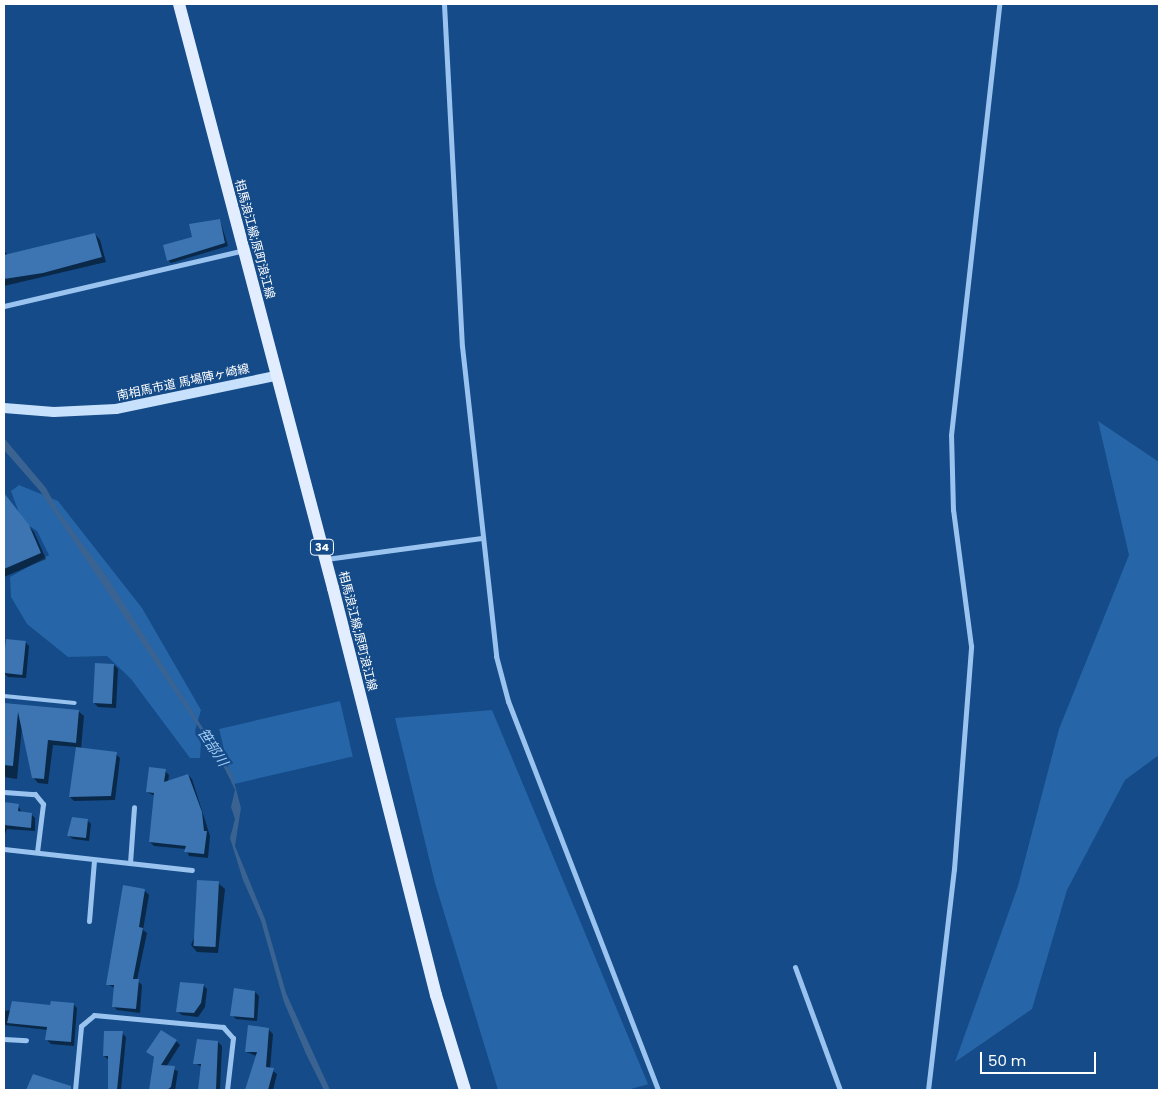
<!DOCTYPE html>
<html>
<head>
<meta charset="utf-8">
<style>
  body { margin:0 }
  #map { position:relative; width:1163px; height:1094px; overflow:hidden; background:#144b88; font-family:Poppins,"Noto Sans JP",sans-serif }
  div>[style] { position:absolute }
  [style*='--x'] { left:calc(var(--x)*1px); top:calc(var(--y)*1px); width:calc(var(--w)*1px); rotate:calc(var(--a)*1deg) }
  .green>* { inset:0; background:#2665a7; transform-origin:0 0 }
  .water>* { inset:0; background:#3a6391 }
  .shadow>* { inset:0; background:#0007 }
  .building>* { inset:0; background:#3c75b2; transform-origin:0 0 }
  .lane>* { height:4px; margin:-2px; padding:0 2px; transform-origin:2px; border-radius:2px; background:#9ac4ef }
  .street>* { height:5px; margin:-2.5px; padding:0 2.5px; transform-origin:2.5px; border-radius:2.5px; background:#9ac4ef }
  .secondary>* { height:10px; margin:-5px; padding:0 5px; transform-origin:5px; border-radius:5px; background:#c7e0fb }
  .primary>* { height:12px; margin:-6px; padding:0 6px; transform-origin:6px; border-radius:6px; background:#e2eeff }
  span { translate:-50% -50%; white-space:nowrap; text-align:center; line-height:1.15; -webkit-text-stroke:4px #144b88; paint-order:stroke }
  .shield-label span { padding:1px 4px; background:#144b88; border:1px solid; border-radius:4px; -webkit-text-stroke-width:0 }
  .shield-label { font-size:11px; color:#fff; font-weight:700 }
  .street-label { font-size:12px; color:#fff }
  .water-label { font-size:14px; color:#a5cef7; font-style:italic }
  .frame { position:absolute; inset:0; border:5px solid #fff; pointer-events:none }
  .scale { position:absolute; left:980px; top:1052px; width:116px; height:22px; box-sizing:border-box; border:2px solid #fff; border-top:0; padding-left:6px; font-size:15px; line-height:18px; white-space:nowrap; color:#fff; -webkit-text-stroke:4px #144b88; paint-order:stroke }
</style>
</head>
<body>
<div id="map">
  <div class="green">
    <i style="clip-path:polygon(1098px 421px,1159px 462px,1159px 755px,1125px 780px,1067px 890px,1032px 1009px,955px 1062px,1018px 886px,1059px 729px,1129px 555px)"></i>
    <i style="clip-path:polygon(19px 485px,58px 501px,142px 608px,201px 710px,195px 731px,201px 744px,200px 758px,190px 758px,131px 679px,107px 656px,68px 657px,27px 624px,11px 597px,10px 577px,49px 555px,37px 531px,22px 521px,11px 491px)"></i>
    <i style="left:340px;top:701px;width:57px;height:124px;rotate:77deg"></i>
    <i style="clip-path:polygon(492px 710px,648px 1084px,649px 1084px,627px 1090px,498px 1090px,435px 883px,395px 718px)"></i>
  </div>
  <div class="water">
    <i style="clip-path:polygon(4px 438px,46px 488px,59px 512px,107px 577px,232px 774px,241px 808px,235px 846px,265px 919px,286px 993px,330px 1090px,324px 1090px,306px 1054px,284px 1002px,261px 921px,243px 880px,230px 838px,235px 819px,231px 807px,235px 790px,231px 781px,218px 756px,40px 491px,4px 450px)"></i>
  </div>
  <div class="shadow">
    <i style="clip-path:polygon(220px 220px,228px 246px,171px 263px,168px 260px)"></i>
    <i style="clip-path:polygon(95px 234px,100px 240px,106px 262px,4px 286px,4px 251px,8px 255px)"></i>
    <i style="clip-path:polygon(7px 499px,34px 532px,46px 559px,4px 577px,4px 502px)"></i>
    <i style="clip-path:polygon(7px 640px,25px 642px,29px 646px,26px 678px,8px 677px,4px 673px)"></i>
    <i style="clip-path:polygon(114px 665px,118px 669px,116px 708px,98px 707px,94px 703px)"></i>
    <i style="clip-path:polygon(4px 705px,78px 711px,84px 716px,81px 749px,116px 754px,120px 758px,115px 800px,74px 801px,70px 797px,77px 747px,53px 745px,48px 784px,38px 783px,33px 777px,22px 727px,17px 779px,4px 777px)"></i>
    <i style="clip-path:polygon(165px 771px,169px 775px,168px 782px,188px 775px,192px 779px,210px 836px,208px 858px,189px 856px,186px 849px,154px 846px,150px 842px,155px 796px,147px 792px)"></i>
    <i style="clip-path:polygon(4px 803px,18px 805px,22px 813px,31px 814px,35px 818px,35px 831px,7px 829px,4px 837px)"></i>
    <i style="clip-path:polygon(87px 820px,91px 824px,89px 841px,73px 839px,69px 836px)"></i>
    <i style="clip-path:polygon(218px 883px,225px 889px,218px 953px,197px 952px,191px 945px)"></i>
    <i style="clip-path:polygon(145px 891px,149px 895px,143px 930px,147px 933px,137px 980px,142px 985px,140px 1013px,117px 1010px,113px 1006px,115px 988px,107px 984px)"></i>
    <i style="clip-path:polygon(203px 985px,207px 989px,205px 1007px,198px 1017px,182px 1015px,178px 1012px)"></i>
    <i style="clip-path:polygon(255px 992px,259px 996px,257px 1021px,236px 1019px,232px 1015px)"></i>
    <i style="clip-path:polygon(73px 1004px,77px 1008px,74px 1046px,51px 1044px,47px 1040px,48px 1030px,4px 1025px,4px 1011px)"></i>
    <i style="clip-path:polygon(269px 1030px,273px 1034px,270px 1069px,277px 1074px,273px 1090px,247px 1090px,257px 1056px,246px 1052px)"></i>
    <i style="clip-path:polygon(122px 1033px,126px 1037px,121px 1090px,110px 1090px,109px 1060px,104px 1056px)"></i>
    <i style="clip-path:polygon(176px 1041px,180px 1045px,166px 1067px,178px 1071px,175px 1090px,151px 1090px,155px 1058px,147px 1052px)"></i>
    <i style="clip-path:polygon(218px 1042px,222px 1046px,220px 1090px,200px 1090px,202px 1067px,195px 1063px)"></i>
  </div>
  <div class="building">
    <i style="clip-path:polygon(220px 219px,225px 243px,167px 261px,163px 245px,192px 237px,189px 224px)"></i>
    <i style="clip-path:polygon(95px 233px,102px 257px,43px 273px,4px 279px,4px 255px)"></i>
    <i style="clip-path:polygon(4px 493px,29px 525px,41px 553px,4px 569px)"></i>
    <i style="left:6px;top:639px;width:20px;height:34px;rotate:6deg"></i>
    <i style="left:95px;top:663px;width:19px;height:40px;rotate:3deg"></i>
    <i style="clip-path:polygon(4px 703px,79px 710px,76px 743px,48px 740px,44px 779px,32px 778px,18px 712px,13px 766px,4px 765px)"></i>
    <i style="clip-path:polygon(76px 747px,117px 752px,111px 796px,69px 797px)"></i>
    <i style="clip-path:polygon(149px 767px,166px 769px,164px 782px,188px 774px,202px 812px,204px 831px,207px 831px,204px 854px,184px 852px,186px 846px,149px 842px,154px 793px,146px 792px)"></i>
    <i style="clip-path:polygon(4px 802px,19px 804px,18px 811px,32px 813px,31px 828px,4px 825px)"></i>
    <i style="clip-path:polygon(72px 817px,88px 819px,86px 838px,67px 836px)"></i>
    <i style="left:197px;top:880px;width:22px;height:66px;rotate:3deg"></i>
    <i style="clip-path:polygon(123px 885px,145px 889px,139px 927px,143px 928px,133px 979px,139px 979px,136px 1009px,112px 1007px,114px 985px,106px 985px)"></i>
    <i style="clip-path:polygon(180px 982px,204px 984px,201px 1003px,194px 1013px,176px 1012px)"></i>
    <i style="clip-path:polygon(234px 988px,255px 991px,254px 1018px,230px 1016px)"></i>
    <i style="clip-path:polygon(12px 1001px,50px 1005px,51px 1001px,74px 1003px,71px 1042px,45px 1040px,47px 1027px,7px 1023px)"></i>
    <i style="clip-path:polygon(248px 1025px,269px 1028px,266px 1067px,274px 1068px,268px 1090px,245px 1090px,257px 1052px,245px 1052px)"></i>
    <i style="clip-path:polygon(161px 1030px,177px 1040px,161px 1065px,175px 1066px,171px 1087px,167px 1090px,149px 1090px,154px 1057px,146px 1052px)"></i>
    <i style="clip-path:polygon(104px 1031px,123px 1031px,117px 1090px,108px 1090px,108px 1056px,103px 1056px)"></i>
    <i style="clip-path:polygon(197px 1039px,218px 1041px,216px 1090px,198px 1090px,201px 1064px,193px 1064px)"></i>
    <i style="clip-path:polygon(33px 1074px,71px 1086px,71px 1090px,26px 1090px)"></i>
  </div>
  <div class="lane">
    <i style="--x:4;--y:696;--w:71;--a:5.6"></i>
  </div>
  <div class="street">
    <i style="--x:444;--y:4;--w:342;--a:87"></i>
    <i style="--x:462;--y:346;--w:312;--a:83.7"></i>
    <i style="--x:496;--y:656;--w:47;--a:75.1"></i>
    <i style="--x:508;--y:701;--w:417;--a:68.9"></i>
    <i style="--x:4;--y:306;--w:246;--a:-13.1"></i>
    <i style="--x:326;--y:559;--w:157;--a:-7.7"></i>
    <i style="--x:4;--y:792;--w:31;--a:4"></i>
    <i style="--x:35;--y:794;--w:13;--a:51"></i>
    <i style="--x:43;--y:804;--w:48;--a:97.1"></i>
    <i style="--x:4;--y:849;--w:189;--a:6.4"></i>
    <i style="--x:130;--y:863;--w:56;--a:-85.9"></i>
    <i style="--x:89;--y:921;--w:61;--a:-85.3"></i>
    <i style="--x:795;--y:967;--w:131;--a:69.9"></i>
    <i style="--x:4;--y:1039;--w:22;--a:3"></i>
    <i style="--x:75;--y:1090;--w:64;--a:-84.6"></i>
    <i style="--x:81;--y:1026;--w:17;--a:-40"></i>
    <i style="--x:94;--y:1015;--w:130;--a:5.3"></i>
    <i style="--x:223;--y:1027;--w:15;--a:48"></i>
    <i style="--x:233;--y:1038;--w:52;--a:96.6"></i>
    <i style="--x:928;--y:1090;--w:223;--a:-83.3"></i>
    <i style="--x:954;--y:869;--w:224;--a:-85.6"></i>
    <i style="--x:971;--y:646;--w:137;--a:-97.5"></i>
    <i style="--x:953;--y:510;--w:75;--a:-91.5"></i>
    <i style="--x:951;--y:435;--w:434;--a:-83.6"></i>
  </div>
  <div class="secondary">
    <i style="--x:4;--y:408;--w:50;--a:4.6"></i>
    <i style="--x:54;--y:412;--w:62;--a:-2.8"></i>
    <i style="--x:116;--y:409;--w:163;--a:-11.7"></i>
  </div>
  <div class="primary">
    <i style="--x:179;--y:4;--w:604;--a:75.23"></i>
    <i style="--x:333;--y:588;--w:420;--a:75.8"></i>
    <i style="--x:436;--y:995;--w:99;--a:73"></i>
  </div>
  <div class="shield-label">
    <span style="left:322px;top:547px">34</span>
  </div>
  <div class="street-label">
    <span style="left:255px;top:239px;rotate:75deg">相馬浪江線;原町浪江線</span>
    <span style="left:183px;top:382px;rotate:-12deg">南相馬市道 馬場陣ヶ崎線</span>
    <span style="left:358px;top:631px;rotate:76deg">相馬浪江線;原町浪江線</span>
  </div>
  <div class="water-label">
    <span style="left:213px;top:747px;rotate:57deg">笹部川</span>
  </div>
  <div class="frame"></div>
  <div class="scale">50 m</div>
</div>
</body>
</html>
